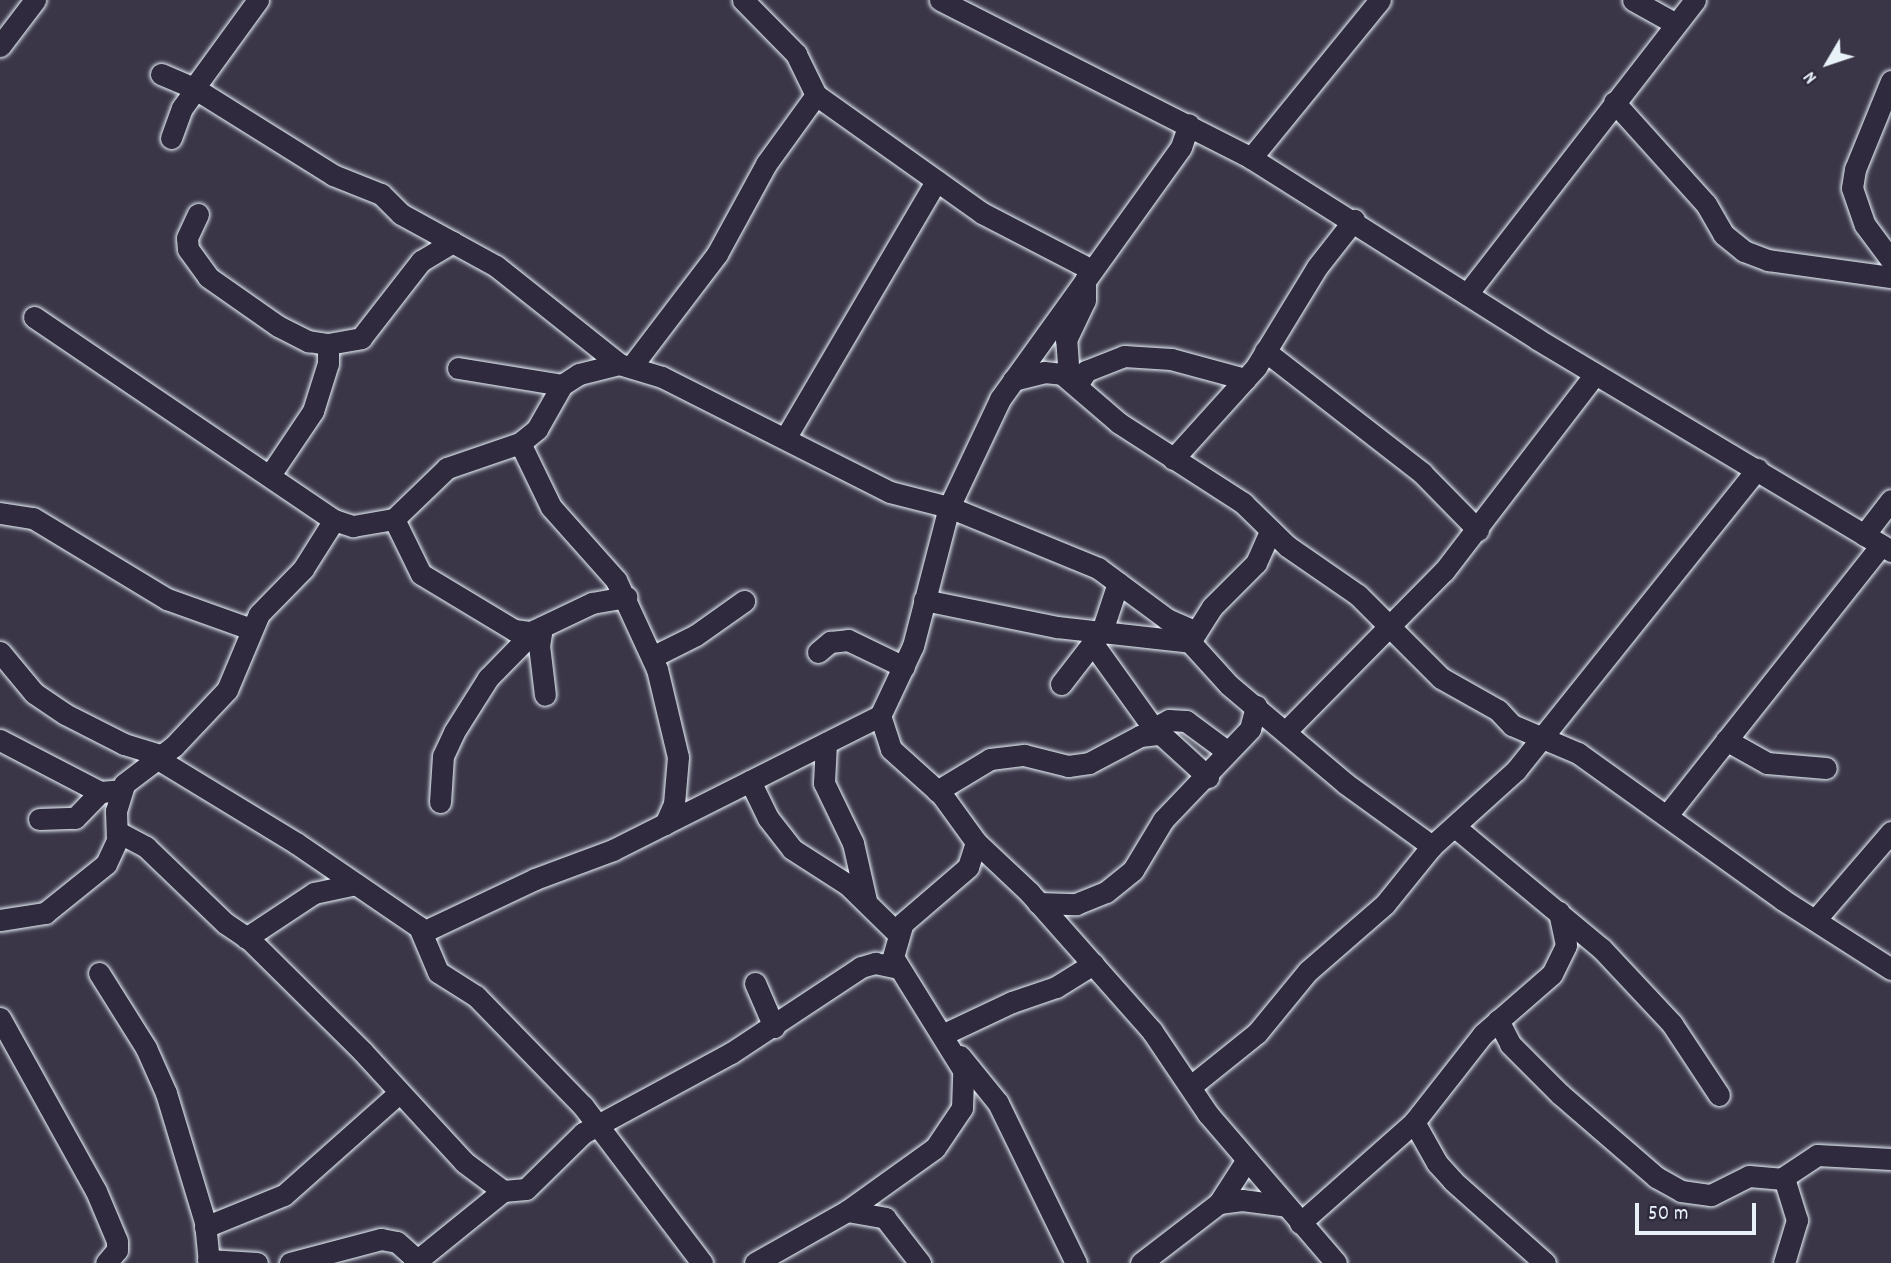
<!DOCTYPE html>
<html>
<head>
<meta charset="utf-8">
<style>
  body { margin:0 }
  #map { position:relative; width:1891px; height:1263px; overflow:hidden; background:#3a3648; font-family:Dekko,sans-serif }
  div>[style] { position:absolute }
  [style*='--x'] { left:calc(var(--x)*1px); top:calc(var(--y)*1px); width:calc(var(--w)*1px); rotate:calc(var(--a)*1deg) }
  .roads { filter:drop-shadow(0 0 2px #e8f1f8) drop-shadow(0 0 2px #e8f1f8) }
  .minor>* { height:21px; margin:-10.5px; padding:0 10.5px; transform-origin:10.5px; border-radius:10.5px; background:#2f2a3d }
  span { translate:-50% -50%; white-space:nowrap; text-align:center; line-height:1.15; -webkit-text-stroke:5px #2f2a3d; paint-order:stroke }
  .north { position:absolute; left:1793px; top:28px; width:70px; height:70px; -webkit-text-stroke:5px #2f2a3d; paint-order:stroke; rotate:231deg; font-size:19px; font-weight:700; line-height:28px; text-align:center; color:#e8f1f8 }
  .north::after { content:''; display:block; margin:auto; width:24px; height:32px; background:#e8f1f8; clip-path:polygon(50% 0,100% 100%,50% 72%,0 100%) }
  .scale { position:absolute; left:1635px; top:1203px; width:121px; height:32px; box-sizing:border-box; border:4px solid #e8f1f8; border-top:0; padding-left:9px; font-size:21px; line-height:24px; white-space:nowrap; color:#e8f1f8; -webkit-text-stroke:5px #2f2a3d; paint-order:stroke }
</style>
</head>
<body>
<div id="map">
  <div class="roads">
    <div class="minor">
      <i style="--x:743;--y:0;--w:76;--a:45.5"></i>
      <i style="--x:796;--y:54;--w:46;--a:64"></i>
      <i style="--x:816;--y:95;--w:204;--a:35.4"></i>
      <i style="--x:982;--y:213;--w:122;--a:27.4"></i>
      <i style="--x:940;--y:0;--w:349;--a:26.9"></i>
      <i style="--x:1251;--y:158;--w:338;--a:32.3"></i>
      <i style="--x:1537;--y:339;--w:413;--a:30.9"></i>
      <i style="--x:1633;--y:0;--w:49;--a:29.2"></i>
      <i style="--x:0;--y:46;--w:58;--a:-52.7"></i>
      <i style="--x:161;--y:74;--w:36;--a:23"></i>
      <i style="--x:194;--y:88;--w:164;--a:32"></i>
      <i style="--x:333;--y:175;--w:52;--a:21.6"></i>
      <i style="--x:381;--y:194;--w:28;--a:45"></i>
      <i style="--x:401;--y:214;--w:108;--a:28.7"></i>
      <i style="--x:496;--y:266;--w:157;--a:38.5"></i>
      <i style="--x:619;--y:364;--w:45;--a:16.8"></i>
      <i style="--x:662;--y:377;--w:255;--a:26.8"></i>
      <i style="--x:890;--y:492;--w:61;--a:14.3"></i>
      <i style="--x:949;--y:507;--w:161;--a:22.3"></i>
      <i style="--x:1098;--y:568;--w:86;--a:36.5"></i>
      <i style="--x:1167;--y:619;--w:30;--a:24"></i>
      <i style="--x:1891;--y:81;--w:95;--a:112.2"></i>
      <i style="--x:1855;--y:169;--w:19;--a:99"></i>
      <i style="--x:1852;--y:188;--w:39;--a:71"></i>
      <i style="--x:1865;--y:225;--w:44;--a:53.4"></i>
      <i style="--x:194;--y:88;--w:109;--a:-54"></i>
      <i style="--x:1614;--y:102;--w:137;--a:48"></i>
      <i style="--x:1706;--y:204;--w:34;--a:60"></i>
      <i style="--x:1723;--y:234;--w:27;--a:39"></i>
      <i style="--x:1744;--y:251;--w:26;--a:21"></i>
      <i style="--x:1768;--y:260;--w:124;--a:7.9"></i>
      <i style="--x:171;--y:138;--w:32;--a:-70"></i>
      <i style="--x:182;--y:108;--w:24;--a:-54"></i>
      <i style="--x:1251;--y:158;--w:204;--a:-50.8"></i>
      <i style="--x:198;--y:214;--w:26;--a:115"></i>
      <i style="--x:187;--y:238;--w:11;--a:85"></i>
      <i style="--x:188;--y:249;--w:34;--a:54"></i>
      <i style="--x:208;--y:277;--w:85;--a:35"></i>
      <i style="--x:278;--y:326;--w:34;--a:27"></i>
      <i style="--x:308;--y:341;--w:20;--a:9"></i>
      <i style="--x:328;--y:344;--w:34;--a:-10"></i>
      <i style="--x:361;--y:338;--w:98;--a:-52.1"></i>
      <i style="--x:421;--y:261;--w:37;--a:-31"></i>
      <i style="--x:1467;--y:294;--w:372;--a:-52.2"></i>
      <i style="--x:34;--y:317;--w:362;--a:34.1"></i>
      <i style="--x:334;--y:520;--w:20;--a:18"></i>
      <i style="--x:353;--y:526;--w:42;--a:-9.7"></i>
      <i style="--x:394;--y:519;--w:74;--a:-43.9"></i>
      <i style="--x:447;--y:468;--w:77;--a:-18.9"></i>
      <i style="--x:520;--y:443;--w:22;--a:-39"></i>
      <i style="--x:537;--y:429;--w:51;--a:-60.4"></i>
      <i style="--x:562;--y:385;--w:20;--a:-33"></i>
      <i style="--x:579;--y:374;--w:41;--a:-14"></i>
      <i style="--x:1265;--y:351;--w:199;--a:37.8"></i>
      <i style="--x:1422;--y:473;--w:80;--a:45.5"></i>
      <i style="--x:631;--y:367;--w:142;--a:-52.7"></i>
      <i style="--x:717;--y:254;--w:102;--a:-61.4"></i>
      <i style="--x:766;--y:164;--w:85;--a:-54.1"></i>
      <i style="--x:458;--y:368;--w:105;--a:9.3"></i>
      <i style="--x:1069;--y:379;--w:39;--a:-94"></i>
      <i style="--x:1066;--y:340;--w:44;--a:-64.6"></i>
      <i style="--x:1085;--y:300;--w:20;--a:-90"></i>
      <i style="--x:1013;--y:380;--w:32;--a:-14"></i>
      <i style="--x:1044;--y:372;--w:18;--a:6"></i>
      <i style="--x:1062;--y:374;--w:75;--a:40.7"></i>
      <i style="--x:1119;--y:423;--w:148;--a:32.8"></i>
      <i style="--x:1243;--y:503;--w:62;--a:44.3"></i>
      <i style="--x:1287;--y:546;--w:86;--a:34.6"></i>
      <i style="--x:1358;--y:595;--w:117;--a:45"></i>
      <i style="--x:1441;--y:678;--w:65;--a:29.3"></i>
      <i style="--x:1498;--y:710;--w:21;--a:47"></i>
      <i style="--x:1512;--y:725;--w:72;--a:23"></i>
      <i style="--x:1578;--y:753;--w:252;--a:35.6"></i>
      <i style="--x:1783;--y:900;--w:128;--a:32.6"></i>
      <i style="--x:1077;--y:385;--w:17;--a:-57"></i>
      <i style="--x:1086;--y:371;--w:41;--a:-21.5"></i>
      <i style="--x:1124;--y:356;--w:47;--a:3.7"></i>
      <i style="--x:1171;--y:359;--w:77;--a:15.1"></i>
      <i style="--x:786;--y:437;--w:297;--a:-59.6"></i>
      <i style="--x:520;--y:443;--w:71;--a:64.2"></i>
      <i style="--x:551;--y:507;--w:98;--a:48.3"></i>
      <i style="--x:616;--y:580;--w:98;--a:65.3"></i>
      <i style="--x:657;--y:669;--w:90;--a:76.6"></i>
      <i style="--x:678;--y:757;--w:47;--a:94.9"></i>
      <i style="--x:674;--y:804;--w:22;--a:114"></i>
      <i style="--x:1173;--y:459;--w:124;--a:-47.9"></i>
      <i style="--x:1256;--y:367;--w:117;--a:-58.6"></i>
      <i style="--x:1317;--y:267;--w:60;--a:-51.8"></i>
      <i style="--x:270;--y:475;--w:77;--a:-56.1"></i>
      <i style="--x:313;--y:411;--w:50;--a:-72.6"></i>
      <i style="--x:328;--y:363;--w:19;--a:-90"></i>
      <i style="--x:0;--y:513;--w:33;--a:9"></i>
      <i style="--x:33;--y:518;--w:157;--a:31.2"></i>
      <i style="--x:167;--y:599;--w:89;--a:19.7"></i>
      <i style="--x:394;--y:519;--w:61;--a:63.9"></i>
      <i style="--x:421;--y:574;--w:109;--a:31.1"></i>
      <i style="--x:514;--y:630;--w:17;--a:7"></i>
      <i style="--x:531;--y:632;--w:68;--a:-25.4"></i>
      <i style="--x:592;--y:603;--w:35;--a:-10"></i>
      <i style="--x:1864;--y:535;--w:44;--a:-52.4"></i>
      <i style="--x:924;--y:600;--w:136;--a:11.5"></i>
      <i style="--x:1057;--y:627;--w:134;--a:6.4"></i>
      <i style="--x:1190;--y:642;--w:58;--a:47.8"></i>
      <i style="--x:1229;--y:685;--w:153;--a:40.2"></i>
      <i style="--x:1346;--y:784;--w:106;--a:35.8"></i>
      <i style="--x:542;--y:627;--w:18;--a:99"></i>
      <i style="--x:539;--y:645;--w:50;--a:83.2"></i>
      <i style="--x:1190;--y:642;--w:41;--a:-57.8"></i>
      <i style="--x:1212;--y:607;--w:62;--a:-45"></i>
      <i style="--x:1256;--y:563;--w:36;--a:-66"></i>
      <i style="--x:1093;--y:644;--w:101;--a:54.3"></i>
      <i style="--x:1152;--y:726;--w:76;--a:42.3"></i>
      <i style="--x:0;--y:652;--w:53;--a:50.3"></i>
      <i style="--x:34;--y:693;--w:37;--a:34"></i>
      <i style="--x:65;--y:714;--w:66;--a:27"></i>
      <i style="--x:124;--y:744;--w:41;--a:17.1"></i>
      <i style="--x:818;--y:652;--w:16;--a:-40"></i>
      <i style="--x:830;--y:642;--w:18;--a:-6"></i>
      <i style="--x:848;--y:640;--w:62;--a:25.7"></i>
      <i style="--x:652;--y:657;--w:49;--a:-26.6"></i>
      <i style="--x:696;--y:635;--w:59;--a:-35.3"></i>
      <i style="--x:1061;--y:684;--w:67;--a:-52.3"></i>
      <i style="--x:1102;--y:631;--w:51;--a:-71.6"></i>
      <i style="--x:1154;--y:728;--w:17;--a:-28"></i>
      <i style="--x:1169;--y:720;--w:17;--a:3"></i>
      <i style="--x:1186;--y:721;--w:52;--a:36.4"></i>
      <i style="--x:1287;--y:730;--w:223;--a:-45.4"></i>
      <i style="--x:1444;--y:571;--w:248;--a:-52.5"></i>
      <i style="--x:0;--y:740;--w:113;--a:27.5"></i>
      <i style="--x:100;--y:792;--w:21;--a:-5"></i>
      <i style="--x:1726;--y:740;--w:47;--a:29.3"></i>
      <i style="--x:1767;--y:763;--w:59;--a:4.8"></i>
      <i style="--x:826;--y:743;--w:40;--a:92.9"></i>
      <i style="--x:824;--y:783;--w:67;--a:64.2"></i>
      <i style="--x:853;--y:843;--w:58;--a:77.2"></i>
      <i style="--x:158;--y:759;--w:162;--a:31.3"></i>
      <i style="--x:296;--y:843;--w:149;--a:34.3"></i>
      <i style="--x:419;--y:927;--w:49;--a:67.1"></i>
      <i style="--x:438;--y:972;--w:45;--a:32.3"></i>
      <i style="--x:476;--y:996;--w:153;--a:45.8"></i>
      <i style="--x:583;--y:1106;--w:197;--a:52.8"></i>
      <i style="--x:750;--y:781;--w:41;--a:64.1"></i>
      <i style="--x:768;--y:818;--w:39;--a:52"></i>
      <i style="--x:792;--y:849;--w:67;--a:32.7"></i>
      <i style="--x:848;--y:885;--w:69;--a:44.4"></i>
      <i style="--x:937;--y:791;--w:62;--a:-31.1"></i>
      <i style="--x:990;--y:759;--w:34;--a:-7"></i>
      <i style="--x:1024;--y:755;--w:45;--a:14"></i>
      <i style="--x:1068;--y:766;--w:21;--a:-8"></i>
      <i style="--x:1089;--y:763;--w:58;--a:-27.9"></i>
      <i style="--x:1140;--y:736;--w:20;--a:-6"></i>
      <i style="--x:440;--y:802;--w:46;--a:-86.3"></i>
      <i style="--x:443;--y:756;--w:26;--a:-65"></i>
      <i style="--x:454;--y:732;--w:64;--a:-57.8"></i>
      <i style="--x:488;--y:678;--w:67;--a:-45.6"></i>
      <i style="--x:1668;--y:814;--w:343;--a:-51.6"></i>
      <i style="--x:39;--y:819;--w:36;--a:-2"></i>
      <i style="--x:75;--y:818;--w:36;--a:-46"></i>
      <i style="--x:1455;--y:827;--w:190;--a:39.7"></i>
      <i style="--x:1601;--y:948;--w:104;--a:46.9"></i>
      <i style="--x:1672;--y:1024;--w:85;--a:56.5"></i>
      <i style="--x:118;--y:832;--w:32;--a:28"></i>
      <i style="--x:146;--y:847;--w:110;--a:43.9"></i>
      <i style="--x:225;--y:923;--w:30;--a:34"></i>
      <i style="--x:250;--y:940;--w:159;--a:44.7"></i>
      <i style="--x:363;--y:1052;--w:149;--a:47.4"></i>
      <i style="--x:464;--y:1162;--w:49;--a:36.6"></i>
      <i style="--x:503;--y:1191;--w:23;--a:-5"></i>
      <i style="--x:526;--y:1189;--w:80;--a:-44.5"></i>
      <i style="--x:583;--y:1133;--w:168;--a:-28.4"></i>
      <i style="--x:731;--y:1053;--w:156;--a:-33.5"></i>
      <i style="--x:861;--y:967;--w:15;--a:-16"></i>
      <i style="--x:875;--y:963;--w:24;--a:12"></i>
      <i style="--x:976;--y:842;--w:73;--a:43.3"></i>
      <i style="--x:1029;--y:892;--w:186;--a:48.5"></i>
      <i style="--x:1152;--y:1031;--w:100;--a:56"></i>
      <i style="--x:1208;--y:1114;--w:196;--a:49.3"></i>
      <i style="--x:1038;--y:903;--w:38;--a:2"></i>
      <i style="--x:1076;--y:904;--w:32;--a:-22"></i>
      <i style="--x:1106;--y:892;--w:35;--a:-39"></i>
      <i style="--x:1133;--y:870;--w:58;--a:-59"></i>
      <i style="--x:1163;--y:820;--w:126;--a:-46.3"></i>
      <i style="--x:1250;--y:729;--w:24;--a:-75"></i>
      <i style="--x:1816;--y:919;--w:115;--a:-49.2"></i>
      <i style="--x:0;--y:920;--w:46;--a:-8.8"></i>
      <i style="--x:45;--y:913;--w:78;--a:-38.8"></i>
      <i style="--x:106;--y:864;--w:26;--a:-65"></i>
      <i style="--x:117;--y:840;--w:29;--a:-92"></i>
      <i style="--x:116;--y:811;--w:28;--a:-73"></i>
      <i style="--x:124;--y:784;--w:63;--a:-37.2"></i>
      <i style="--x:174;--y:746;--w:77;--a:-46.6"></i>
      <i style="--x:227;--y:690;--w:82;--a:-67.2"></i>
      <i style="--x:259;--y:614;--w:63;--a:-45.6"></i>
      <i style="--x:303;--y:569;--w:58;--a:-57.7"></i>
      <i style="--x:423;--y:932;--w:124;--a:-25.3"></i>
      <i style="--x:535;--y:879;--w:83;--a:-20.4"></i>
      <i style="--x:613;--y:850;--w:299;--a:-26.7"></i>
      <i style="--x:246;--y:938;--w:82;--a:-33.5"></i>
      <i style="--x:314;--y:893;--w:43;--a:-12.1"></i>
      <i style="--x:99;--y:973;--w:89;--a:57.9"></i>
      <i style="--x:146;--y:1048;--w:49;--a:66"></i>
      <i style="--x:166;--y:1093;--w:135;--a:73.2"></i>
      <i style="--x:205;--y:1222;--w:41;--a:84.4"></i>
      <i style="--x:755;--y:983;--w:48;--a:66.6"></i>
      <i style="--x:0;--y:1018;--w:198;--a:61"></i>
      <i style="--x:96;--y:1191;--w:54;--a:67.2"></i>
      <i style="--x:117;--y:1241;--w:9;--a:90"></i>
      <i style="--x:117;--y:1250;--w:17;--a:130"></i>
      <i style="--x:1498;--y:1020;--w:27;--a:63"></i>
      <i style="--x:1510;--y:1044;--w:71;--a:45"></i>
      <i style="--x:1560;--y:1094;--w:127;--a:40.8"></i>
      <i style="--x:1656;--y:1177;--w:29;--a:29"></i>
      <i style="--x:1681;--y:1191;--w:30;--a:8"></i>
      <i style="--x:1711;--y:1195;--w:42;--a:-26.6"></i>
      <i style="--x:1749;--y:1176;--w:32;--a:5"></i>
      <i style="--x:1781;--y:1179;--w:43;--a:-33.7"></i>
      <i style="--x:1817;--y:1155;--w:74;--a:3.1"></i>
      <i style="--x:944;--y:1034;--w:75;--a:-25.2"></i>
      <i style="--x:1012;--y:1002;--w:46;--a:-18.8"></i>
      <i style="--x:1056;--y:987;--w:44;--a:-31.9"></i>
      <i style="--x:960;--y:1056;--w:60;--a:51"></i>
      <i style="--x:998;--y:1103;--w:178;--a:64"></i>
      <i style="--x:1191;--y:1086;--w:85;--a:-38.8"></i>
      <i style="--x:1257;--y:1033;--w:80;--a:-50.6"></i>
      <i style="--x:1308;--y:971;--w:102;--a:-41"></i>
      <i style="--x:1385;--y:904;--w:75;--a:-51"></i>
      <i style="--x:1432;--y:846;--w:113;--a:-42.1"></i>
      <i style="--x:1516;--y:770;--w:386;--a:-51.3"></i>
      <i style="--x:1414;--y:1122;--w:47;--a:60.7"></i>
      <i style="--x:1437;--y:1163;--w:24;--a:48"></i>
      <i style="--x:1453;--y:1181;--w:123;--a:41.7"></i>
      <i style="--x:1784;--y:1178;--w:44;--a:72.8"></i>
      <i style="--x:1797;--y:1220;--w:45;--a:106.8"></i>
      <i style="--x:1219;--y:1203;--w:23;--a:-7"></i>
      <i style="--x:1242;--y:1200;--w:45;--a:7.6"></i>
      <i style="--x:847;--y:1211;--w:39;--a:10"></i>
      <i style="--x:885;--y:1218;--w:57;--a:52.1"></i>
      <i style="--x:1300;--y:1223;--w:152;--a:-41.5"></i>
      <i style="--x:1414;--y:1122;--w:112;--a:-51.9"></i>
      <i style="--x:1483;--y:1034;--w:91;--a:-41"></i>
      <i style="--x:1552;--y:974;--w:32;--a:-64"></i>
      <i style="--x:1566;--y:945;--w:34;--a:-102"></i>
      <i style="--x:205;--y:1227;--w:85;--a:-22.1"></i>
      <i style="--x:284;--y:1195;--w:154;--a:-41.6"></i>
      <i style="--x:208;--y:1260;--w:49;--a:3.5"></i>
      <i style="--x:290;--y:1263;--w:94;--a:-14.8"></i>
      <i style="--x:381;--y:1239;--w:16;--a:11"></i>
      <i style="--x:397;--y:1242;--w:27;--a:42"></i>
      <i style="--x:414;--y:1263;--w:114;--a:-39"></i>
      <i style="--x:755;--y:1263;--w:106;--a:-29.5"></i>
      <i style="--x:847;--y:1211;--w:108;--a:-35.6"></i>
      <i style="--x:935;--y:1148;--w:48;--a:-56"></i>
      <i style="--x:962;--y:1108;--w:38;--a:-88"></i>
      <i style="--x:963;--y:1070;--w:133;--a:-121.8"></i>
      <i style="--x:893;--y:957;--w:35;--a:-74"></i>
      <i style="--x:903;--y:923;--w:86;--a:-40.7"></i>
      <i style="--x:968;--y:867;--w:26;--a:-72"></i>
      <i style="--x:976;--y:842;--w:58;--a:-125.9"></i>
      <i style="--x:942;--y:795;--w:69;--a:-138"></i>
      <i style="--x:891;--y:749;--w:35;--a:-108"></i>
      <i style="--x:880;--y:716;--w:77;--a:-64.8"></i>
      <i style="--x:913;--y:646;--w:144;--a:-75.5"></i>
      <i style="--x:949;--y:507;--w:119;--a:-64.7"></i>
      <i style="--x:1000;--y:399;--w:310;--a:-54.3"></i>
      <i style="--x:1181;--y:147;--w:24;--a:-71"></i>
      <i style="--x:1141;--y:1263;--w:98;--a:-37.6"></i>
      <i style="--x:1219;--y:1203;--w:50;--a:-57.3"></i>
    </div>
  </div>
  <div class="north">N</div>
  <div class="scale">50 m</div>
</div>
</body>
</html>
